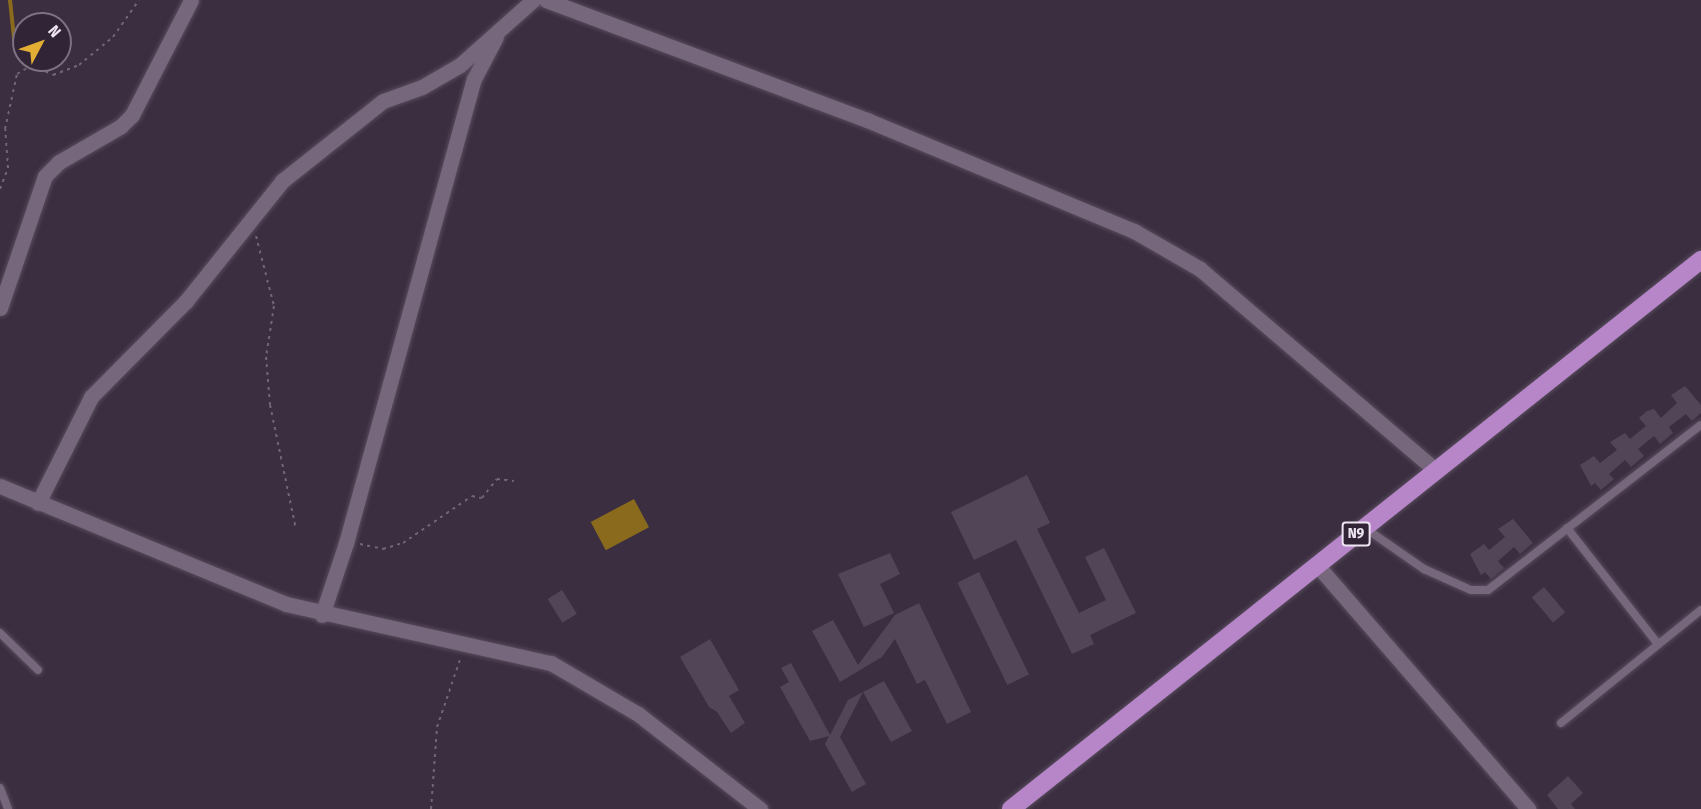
<!DOCTYPE html>
<html>
<head>
<meta charset="utf-8">
<style>
  body { margin:0 }
  #map { position:relative; width:1701px; height:809px; overflow:hidden; background:#3b2e40; font-family:"Fira Sans Condensed",sans-serif }
  div>[style] { position:absolute }
  [style*='--x'] { left:calc(var(--x)*1px); top:calc(var(--y)*1px); width:calc(var(--w)*1px); rotate:calc(var(--a)*1deg) }
  .water>* { inset:0; background:#8a6a1d; transform-origin:0 0 }
  .stream>* { height:4px; margin:-2px; padding:0 2px; transform-origin:2px; border-radius:2px; background:#8a6a1d }
  .building>* { inset:0; background:#534558; transform-origin:0 0 }
  .path>* { height:2px; margin-top:-1px; transform-origin:0; background:repeating-linear-gradient(90deg,#716576 0 3px,transparent 0 7.5px) }
  .roads { filter:drop-shadow(0 0 2px #574b5c) drop-shadow(0 0 2px #574b5c) }
  .lane>* { height:8px; margin:-4px; padding:0 4px; transform-origin:4px; border-radius:4px; background:#76677c }
  .street>* { height:15px; margin:-7.5px; padding:0 7.5px; transform-origin:7.5px; border-radius:7.5px; background:#76677c }
  .highway>* { height:18px; margin:-9px; padding:0 9px; transform-origin:9px; border-radius:9px; background:#b686c8 }
  span { translate:-50% -50%; white-space:nowrap; text-align:center; line-height:1.15; -webkit-text-stroke:4.5px #312436; paint-order:stroke }
  .shield-label span { padding:2px 4px; background:#312436; border:2px solid; border-radius:4px; -webkit-text-stroke-width:0 }
  .shield-label { font-size:15px; color:#eee5f2; font-weight:700 }
  .north { position:absolute; left:12px; top:12px; width:60px; height:60px; box-sizing:border-box; background:#312436; border:2px solid #7d7181; border-radius:50%; rotate:49deg; font-size:16px; font-weight:700; line-height:24px; text-align:center; color:#eee5f2 }
  .north::after { content:''; display:block; margin:auto; width:21px; height:27px; background:#e2af34; clip-path:polygon(50% 0,100% 100%,50% 72%,0 100%) }
</style>
</head>
<body>
<div id="map">
  <div class="water">
    <i style="left:634px;top:499px;width:32px;height:49px;rotate:62deg"></i>
  </div>
  <div class="stream">
    <i style="--x:10;--y:0;--w:39;--a:84"></i>
  </div>
  <div class="building">
    <i style="clip-path:polygon(1685px 386px,1701px 405px,1701px 413px,1692px 421px,1686px 414px,1669px 427px,1673px 433px,1660px 444px,1654px 436px,1638px 449px,1644px 456px,1631px 467px,1625px 460px,1609px 474px,1614px 479px,1601px 490px,1595px 483px,1591px 486px,1580px 465px,1594px 456px,1600px 463px,1617px 450px,1610px 442px,1625px 433px,1630px 439px,1646px 426px,1639px 418px,1647px 411px,1654px 409px,1661px 418px,1677px 403px,1671px 395px)"></i>
    <i style="clip-path:polygon(1027px 475px,1050px 523px,1037px 529px,1079px 613px,1106px 600px,1085px 557px,1104px 548px,1136px 613px,1090px 635px,1094px 644px,1072px 654px,1016px 540px,974px 560px,951px 512px)"></i>
    <i style="clip-path:polygon(1513px 519px,1533px 543px,1520px 554px,1514px 547px,1498px 561px,1504px 568px,1491px 579px,1485px 572px,1481px 575px,1470px 554px,1484px 544px,1489px 550px,1505px 537px,1498px 529px)"></i>
    <i style="clip-path:polygon(890px 553px,900px 574px,880px 584px,894px 613px,864px 627px,838px 574px)"></i>
    <i style="left:979px;top:572px;width:114px;height:24px;rotate:64deg"></i>
    <i style="left:1544px;top:587px;width:33px;height:16px;rotate:50deg"></i>
    <i style="left:562px;top:590px;width:28px;height:17px;rotate:58deg"></i>
    <i style="clip-path:polygon(919px 603px,971px 712px,947px 724px,925px 680px,917px 684px,895px 639px,882px 657px,840px 682px,812px 631px,833px 620px,858px 665px,895px 615px)"></i>
    <i style="clip-path:polygon(710px 639px,739px 690px,729px 696px,745px 723px,731px 733px,717px 712px,709px 707px,680px 657px)"></i>
    <i style="clip-path:polygon(791px 663px,830px 735px,848px 700px,884px 681px,912px 731px,891px 742px,863px 692px,840px 737px,866px 784px,852px 792px,825px 744px,829px 736px,810px 741px,780px 687px,789px 682px,781px 668px)"></i>
    <i style="clip-path:polygon(1568px 776px,1583px 793px,1571px 804px,1575px 809px,1558px 809px,1547px 795px)"></i>
  </div>
  <div class="path">
    <i style="--x:0;--y:189;--w:22;--a:-69"></i>
    <i style="--x:8;--y:168;--w:39;--a:-94"></i>
    <i style="--x:5;--y:129;--w:56;--a:-77.7"></i>
    <i style="--x:17;--y:74;--w:17;--a:-31"></i>
    <i style="--x:32;--y:65;--w:23;--a:25"></i>
    <i style="--x:53;--y:75;--w:28;--a:-21"></i>
    <i style="--x:79;--y:65;--w:44;--a:-39.5"></i>
    <i style="--x:113;--y:37;--w:45;--a:-54.9"></i>
    <i style="--x:256;--y:236;--w:72;--a:75.6"></i>
    <i style="--x:274;--y:306;--w:52;--a:98.9"></i>
    <i style="--x:266;--y:357;--w:48;--a:85.2"></i>
    <i style="--x:270;--y:405;--w:127;--a:78.2"></i>
    <i style="--x:360;--y:544;--w:24;--a:12"></i>
    <i style="--x:383;--y:549;--w:21;--a:-17"></i>
    <i style="--x:403;--y:543;--w:83;--a:-34.3"></i>
    <i style="--x:472;--y:496;--w:10;--a:11"></i>
    <i style="--x:482;--y:498;--w:24;--a:-52"></i>
    <i style="--x:497;--y:479;--w:17;--a:7"></i>
    <i style="--x:431;--y:809;--w:82;--a:-85.8"></i>
    <i style="--x:437;--y:727;--w:74;--a:-71.1"></i>
  </div>
  <div class="roads">
    <div class="lane">
      <i style="--x:1365;--y:528;--w:72;--a:34.8"></i>
      <i style="--x:1424;--y:569;--w:51;--a:24.1"></i>
      <i style="--x:1471;--y:590;--w:17;--a:0"></i>
      <i style="--x:1488;--y:590;--w:269;--a:-37.8"></i>
      <i style="--x:1567;--y:528;--w:147;--a:51.9"></i>
      <i style="--x:0;--y:633;--w:53;--a:44.2"></i>
      <i style="--x:1561;--y:723;--w:180;--a:-38.9"></i>
      <i style="--x:0;--y:788;--w:22;--a:69"></i>
    </div>
    <div class="street">
      <i style="--x:546;--y:0;--w:343;--a:20.5"></i>
      <i style="--x:867;--y:120;--w:289;--a:22.6"></i>
      <i style="--x:1134;--y:231;--w:76;--a:29.9"></i>
      <i style="--x:1200;--y:269;--w:309;--a:40.5"></i>
      <i style="--x:0;--y:308;--w:139;--a:-71.2"></i>
      <i style="--x:45;--y:176;--w:20;--a:-45"></i>
      <i style="--x:59;--y:162;--w:72;--a:-30.1"></i>
      <i style="--x:121;--y:126;--w:16;--a:-45"></i>
      <i style="--x:132;--y:115;--w:129;--a:-62.8"></i>
      <i style="--x:0;--y:486;--w:309;--a:22.4"></i>
      <i style="--x:286;--y:604;--w:271;--a:12.6"></i>
      <i style="--x:551;--y:663;--w:101;--a:30.4"></i>
      <i style="--x:638;--y:714;--w:155;--a:37.9"></i>
      <i style="--x:38;--y:503;--w:119;--a:-63.4"></i>
      <i style="--x:91;--y:397;--w:135;--a:-45.3"></i>
      <i style="--x:186;--y:301;--w:154;--a:-51.3"></i>
      <i style="--x:282;--y:181;--w:129;--a:-38.4"></i>
      <i style="--x:383;--y:101;--w:41;--a:-19.7"></i>
      <i style="--x:422;--y:87;--w:44;--a:-30.1"></i>
      <i style="--x:460;--y:65;--w:98;--a:-41.7"></i>
      <i style="--x:1317;--y:565;--w:323;--a:49.1"></i>
      <i style="--x:322;--y:615;--w:76;--a:-71.6"></i>
      <i style="--x:346;--y:543;--w:481;--a:-74.6"></i>
      <i style="--x:474;--y:79;--w:47;--a:-62.4"></i>
    </div>
    <div class="highway">
      <i style="--x:1011;--y:809;--w:882;--a:-38.51"></i>
    </div>
  </div>
  <div class="shield-label">
    <span style="left:1356px;top:534px">N9</span>
  </div>
  <div class="north">N</div>
</div>
</body>
</html>
